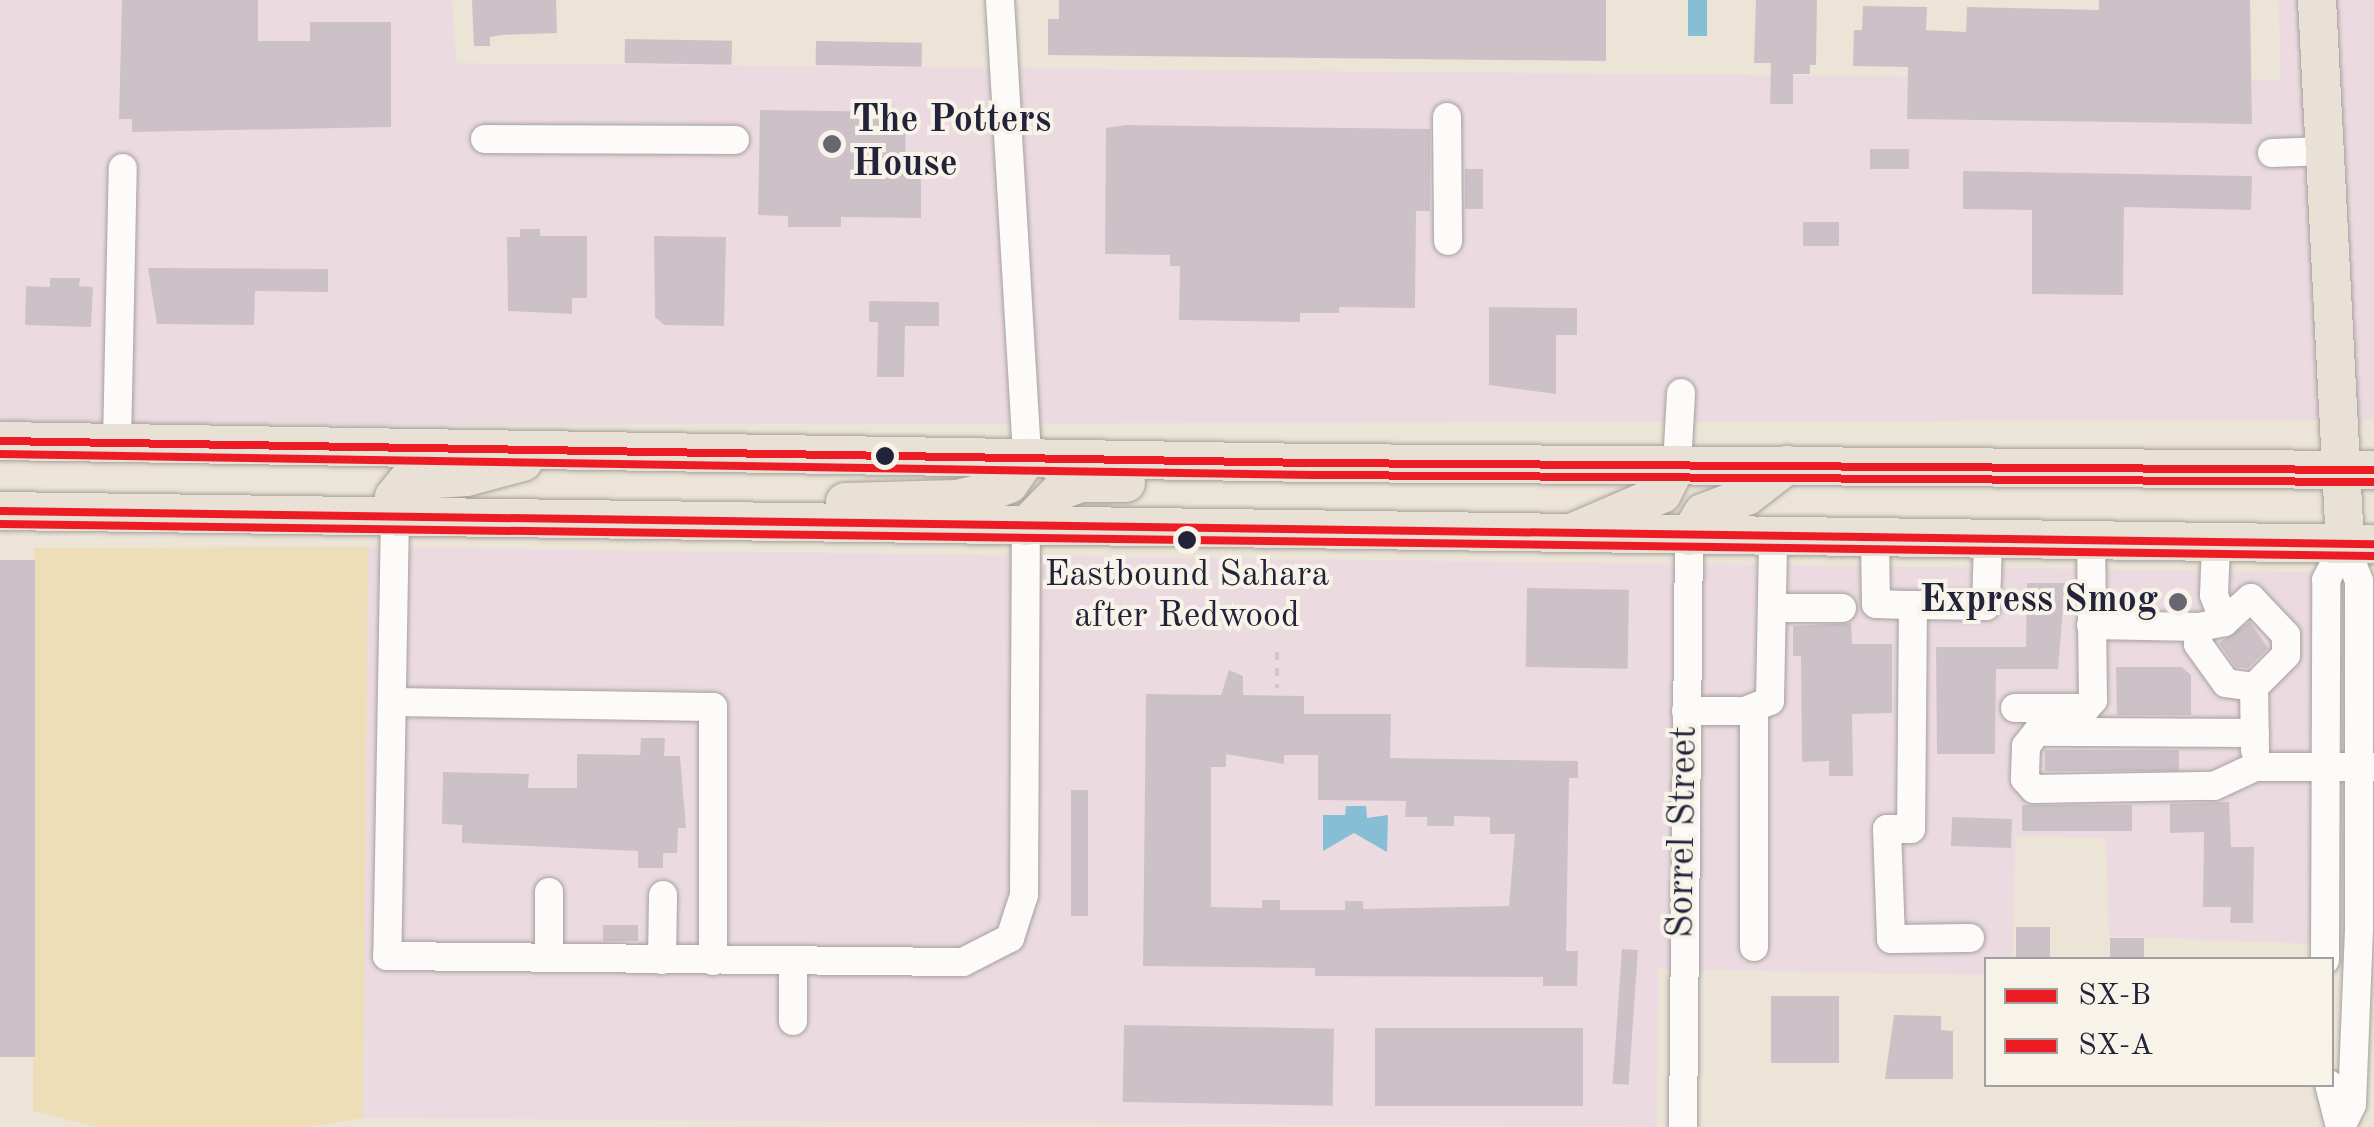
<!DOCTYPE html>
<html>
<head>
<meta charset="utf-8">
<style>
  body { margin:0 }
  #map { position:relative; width:2374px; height:1127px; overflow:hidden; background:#ebe4d7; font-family:"Old Standard TT",serif }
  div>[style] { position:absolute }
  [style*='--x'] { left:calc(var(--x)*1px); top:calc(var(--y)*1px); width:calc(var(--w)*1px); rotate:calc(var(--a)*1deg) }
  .built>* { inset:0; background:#ecdae1 }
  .sand>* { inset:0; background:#eddeb8 }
  .water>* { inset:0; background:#86bed6; transform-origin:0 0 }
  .building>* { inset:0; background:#cdc1c8; transform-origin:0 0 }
  .path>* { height:4px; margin-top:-2px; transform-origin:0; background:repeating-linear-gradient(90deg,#cac8c7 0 8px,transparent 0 16px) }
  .roads { filter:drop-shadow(0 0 2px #a5a19c) drop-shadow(0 0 2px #a5a19c) }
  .minor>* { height:28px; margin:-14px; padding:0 14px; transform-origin:14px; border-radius:14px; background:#fcfbf9 }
  .major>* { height:38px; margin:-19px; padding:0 19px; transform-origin:19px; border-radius:19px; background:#e9e1d5 }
  .bus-1>* { height:8px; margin:-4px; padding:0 4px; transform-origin:4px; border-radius:4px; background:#ed1c24 }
  .bus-2>* { height:8px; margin:-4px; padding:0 4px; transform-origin:4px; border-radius:4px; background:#ed1c24 }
  .dots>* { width:28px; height:28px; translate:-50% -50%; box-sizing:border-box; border:5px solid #f7f3e8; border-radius:50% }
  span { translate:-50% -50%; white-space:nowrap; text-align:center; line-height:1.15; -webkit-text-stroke:8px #f7f3e8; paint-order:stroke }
  .bus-label { font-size:36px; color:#22223b }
  .poi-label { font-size:38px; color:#22223b; font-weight:700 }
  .left { translate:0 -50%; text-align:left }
  .right { translate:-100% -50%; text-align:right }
  .street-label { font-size:38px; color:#22223b }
  .legend { position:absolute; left:1984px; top:957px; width:350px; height:130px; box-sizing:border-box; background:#f7f3e8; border:2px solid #a29fa3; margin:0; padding:12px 18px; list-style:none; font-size:30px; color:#22223b }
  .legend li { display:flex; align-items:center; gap:20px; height:50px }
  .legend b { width:50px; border:2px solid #a29fa3 }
</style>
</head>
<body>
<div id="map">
  <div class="built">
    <i style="clip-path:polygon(0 0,452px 0,456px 63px,2280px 80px,2279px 0,2374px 0,2374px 420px,0 426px)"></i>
    <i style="clip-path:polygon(368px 547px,2374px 573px,2374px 946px,2109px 936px,2106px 838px,2015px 836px,2013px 959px,1986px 960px,1986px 975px,1659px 969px,1656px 1127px,363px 1118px)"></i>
  </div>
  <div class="sand">
    <i style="clip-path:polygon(368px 547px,363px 1118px,307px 1127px,96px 1127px,33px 1111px,34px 548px)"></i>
  </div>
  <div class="water">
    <i style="left:1688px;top:0;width:19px;height:36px"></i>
    <i style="clip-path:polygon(1346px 806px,1366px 806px,1367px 818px,1388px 815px,1387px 852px,1354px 833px,1323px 851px,1323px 815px,1345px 815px)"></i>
  </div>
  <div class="building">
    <i style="clip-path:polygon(122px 0,258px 0,258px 41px,310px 41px,310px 22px,391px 22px,391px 127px,132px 132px,132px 119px,119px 119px)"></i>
    <i style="clip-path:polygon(472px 0,556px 0,557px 33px,502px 35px,490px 37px,490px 46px,474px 46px)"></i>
    <i style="clip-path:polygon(1059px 0,1606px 0,1606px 61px,1048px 55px,1048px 19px,1059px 19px)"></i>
    <i style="clip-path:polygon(1756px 0,1817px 0,1816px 65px,1810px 65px,1810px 74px,1793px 74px,1793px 104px,1770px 104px,1771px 63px,1754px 63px)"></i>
    <i style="clip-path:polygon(2099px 0,2250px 0,2252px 124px,1907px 119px,1908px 67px,1853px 66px,1854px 30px,1862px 30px,1863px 6px,1927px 7px,1926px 30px,1966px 32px,1967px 7px,2099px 10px)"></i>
    <i style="left:625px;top:39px;width:107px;height:24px;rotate:1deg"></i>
    <i style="left:816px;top:41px;width:106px;height:24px;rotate:1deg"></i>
    <i style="clip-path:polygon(760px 110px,906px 112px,905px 176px,921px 177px,921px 218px,841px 217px,841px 227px,788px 227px,788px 216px,758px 215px)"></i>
    <i style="clip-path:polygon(1126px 125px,1430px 129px,1430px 211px,1416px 211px,1415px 308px,1339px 307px,1339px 313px,1300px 313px,1300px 322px,1179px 320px,1180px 266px,1170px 266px,1170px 255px,1105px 254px,1106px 128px)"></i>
    <i style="left:1870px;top:149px;width:39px;height:20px"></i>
    <i style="left:1465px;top:169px;width:18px;height:40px"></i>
    <i style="clip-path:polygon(1963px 171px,2252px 176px,2251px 210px,2124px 207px,2123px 295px,2032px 294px,2032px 210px,1963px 209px)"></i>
    <i style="left:1803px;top:222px;width:36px;height:24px"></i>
    <i style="clip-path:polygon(520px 229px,540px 229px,540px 236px,587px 236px,587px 298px,572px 298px,572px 314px,508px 311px,507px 237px,520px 237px)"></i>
    <i style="clip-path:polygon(654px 236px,726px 237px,724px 326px,664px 325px,655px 317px)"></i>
    <i style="clip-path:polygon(148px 268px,328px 269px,328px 292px,255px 291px,254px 325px,157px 324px)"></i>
    <i style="clip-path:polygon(50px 278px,80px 278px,79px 286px,93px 287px,91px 327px,25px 325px,26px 286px,50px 287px)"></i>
    <i style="clip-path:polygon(869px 301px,939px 302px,939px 326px,905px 326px,904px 377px,877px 377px,878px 322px,869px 322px)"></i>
    <i style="clip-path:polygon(1489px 307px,1577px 308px,1577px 335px,1556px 335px,1556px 394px,1489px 385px)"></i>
    <i style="left:0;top:560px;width:35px;height:497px"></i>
    <i style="clip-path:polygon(2027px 583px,2065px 583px,2058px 669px,1996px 669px,1995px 754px,1937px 754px,1936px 647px,2026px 647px)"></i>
    <i style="left:1527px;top:588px;width:102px;height:79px;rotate:1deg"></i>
    <i style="clip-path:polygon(2250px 622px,2268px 648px,2248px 668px,2236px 667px,2219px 643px)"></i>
    <i style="clip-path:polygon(1851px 623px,1852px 644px,1892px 644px,1892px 713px,1852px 714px,1853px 776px,1829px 776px,1829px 761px,1802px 762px,1801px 656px,1793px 656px,1793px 626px)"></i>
    <i style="clip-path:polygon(2116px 667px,2182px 667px,2191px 675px,2191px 715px,2117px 715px)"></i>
    <i style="clip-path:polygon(evenodd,1229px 670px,1243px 676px,1243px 695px,1304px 696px,1304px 714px,1391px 714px,1390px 758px,1578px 761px,1578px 778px,1569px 778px,1566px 951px,1578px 951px,1577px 986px,1543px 986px,1543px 977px,1315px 976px,1315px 968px,1143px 966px,1146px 694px,1221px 695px,1229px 670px,1226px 754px,1284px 764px,1284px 755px,1318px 755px,1318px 800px,1406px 801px,1405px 817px,1427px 817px,1427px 826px,1454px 826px,1454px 816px,1490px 817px,1490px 834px,1515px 834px,1509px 906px,1363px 909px,1363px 901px,1345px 901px,1345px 910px,1280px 910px,1280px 900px,1262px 900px,1262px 908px,1211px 907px,1211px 767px,1226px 767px,1226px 754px)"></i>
    <i style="clip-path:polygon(641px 738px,665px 738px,664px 756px,680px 756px,686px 828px,678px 828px,677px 853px,663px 853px,663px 868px,638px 868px,638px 851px,462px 843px,462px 825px,442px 824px,443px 772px,529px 774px,528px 788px,577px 788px,577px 754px,640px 755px)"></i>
    <i style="left:2045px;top:750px;width:134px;height:21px"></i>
    <i style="left:1071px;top:790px;width:17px;height:126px"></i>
    <i style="clip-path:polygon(2229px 802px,2231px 847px,2254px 847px,2253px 923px,2230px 923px,2231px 907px,2203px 907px,2204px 832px,2170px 833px,2170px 804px)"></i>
    <i style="left:2132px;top:805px;width:26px;height:110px;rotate:90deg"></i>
    <i style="left:1952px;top:817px;width:60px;height:29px;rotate:2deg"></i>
    <i style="left:638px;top:925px;width:16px;height:35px;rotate:90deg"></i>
    <i style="left:2016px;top:927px;width:34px;height:31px"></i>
    <i style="left:2110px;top:938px;width:34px;height:22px"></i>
    <i style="left:1622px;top:949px;width:16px;height:135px;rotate:4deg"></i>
    <i style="left:1771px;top:996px;width:68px;height:67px"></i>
    <i style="clip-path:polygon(1894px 1015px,1941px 1016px,1941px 1030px,1953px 1031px,1953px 1079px,1885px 1079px)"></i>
    <i style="left:1124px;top:1025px;width:210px;height:77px;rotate:1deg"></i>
    <i style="left:1375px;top:1028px;width:208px;height:78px"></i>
  </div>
  <div class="path">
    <i style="--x:1277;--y:652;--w:36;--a:90"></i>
  </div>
  <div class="roads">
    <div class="minor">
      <i style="--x:1000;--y:0;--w:459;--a:86.6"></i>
      <i style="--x:1447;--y:117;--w:124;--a:89.5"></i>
      <i style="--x:485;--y:139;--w:250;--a:0.2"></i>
      <i style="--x:2272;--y:153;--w:54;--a:-2.1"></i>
      <i style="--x:117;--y:443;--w:275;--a:-88.8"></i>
      <i style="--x:1677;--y:465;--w:72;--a:-86.8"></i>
      <i style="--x:395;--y:516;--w:440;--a:91"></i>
      <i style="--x:387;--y:956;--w:576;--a:0.6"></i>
      <i style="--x:963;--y:962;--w:53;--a:-27.1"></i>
      <i style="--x:1010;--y:938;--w:45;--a:-72"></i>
      <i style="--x:1024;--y:895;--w:369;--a:-89.7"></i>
      <i style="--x:1875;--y:539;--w:65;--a:89.1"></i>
      <i style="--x:1876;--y:604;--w:37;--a:2"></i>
      <i style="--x:1913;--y:605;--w:224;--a:90.5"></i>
      <i style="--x:1911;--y:829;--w:24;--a:180"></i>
      <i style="--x:1887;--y:829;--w:110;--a:87.9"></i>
      <i style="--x:1891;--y:939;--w:79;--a:-0.7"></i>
      <i style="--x:2216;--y:543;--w:52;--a:92.2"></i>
      <i style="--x:2214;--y:595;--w:29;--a:70"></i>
      <i style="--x:1913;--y:605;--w:73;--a:0.8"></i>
      <i style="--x:1986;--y:606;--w:65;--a:-88.2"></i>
      <i style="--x:1772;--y:608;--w:70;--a:0"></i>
      <i style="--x:2091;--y:625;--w:108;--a:1.1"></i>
      <i style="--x:2254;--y:687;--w:28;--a:-172"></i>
      <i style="--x:2226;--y:683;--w:48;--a:-125.7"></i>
      <i style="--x:2198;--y:644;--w:17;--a:-87"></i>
      <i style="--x:2199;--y:627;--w:25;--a:-11"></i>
      <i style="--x:2224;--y:622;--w:36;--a:-42"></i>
      <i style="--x:2251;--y:598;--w:51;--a:46.6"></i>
      <i style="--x:2286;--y:635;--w:20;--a:90"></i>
      <i style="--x:2286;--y:655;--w:45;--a:135"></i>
      <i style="--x:2254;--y:687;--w:63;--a:89.1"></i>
      <i style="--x:392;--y:702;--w:321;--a:0.9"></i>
      <i style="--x:713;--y:707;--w:254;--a:90"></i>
      <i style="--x:2015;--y:708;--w:71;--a:0"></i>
      <i style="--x:2086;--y:708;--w:11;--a:-49"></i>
      <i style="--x:2093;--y:700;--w:158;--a:-90.7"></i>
      <i style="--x:1754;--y:710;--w:237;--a:90"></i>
      <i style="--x:1686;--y:711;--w:59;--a:0"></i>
      <i style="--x:1745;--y:711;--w:27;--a:-22"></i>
      <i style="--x:1770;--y:701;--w:163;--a:-88.9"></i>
      <i style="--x:2255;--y:733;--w:218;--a:-179.7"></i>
      <i style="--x:2037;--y:732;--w:18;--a:128"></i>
      <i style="--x:2026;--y:746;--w:33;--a:92"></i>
      <i style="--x:2025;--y:779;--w:13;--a:48"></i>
      <i style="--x:2034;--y:789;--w:180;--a:-1"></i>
      <i style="--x:2214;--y:786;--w:45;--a:-24.9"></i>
      <i style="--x:2255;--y:767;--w:119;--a:0"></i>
      <i style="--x:549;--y:892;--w:66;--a:90"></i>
      <i style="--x:662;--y:960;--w:65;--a:-89.1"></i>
      <i style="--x:2325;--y:960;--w:380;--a:-89.8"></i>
      <i style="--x:2326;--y:580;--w:41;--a:-62.2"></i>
      <i style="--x:793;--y:962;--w:59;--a:90"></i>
      <i style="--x:2329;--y:1084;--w:44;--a:75.7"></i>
      <i style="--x:1683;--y:1127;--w:591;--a:-89.42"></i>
      <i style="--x:2341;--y:1127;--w:25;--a:-64"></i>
      <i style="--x:2352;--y:1104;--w:175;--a:-87.7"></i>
      <i style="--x:2359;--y:929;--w:348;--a:-90"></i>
      <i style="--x:2359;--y:581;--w:40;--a:-111"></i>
    </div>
    <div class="major">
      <i style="--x:2317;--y:0;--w:545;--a:87.05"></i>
      <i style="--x:0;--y:441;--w:1313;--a:0.96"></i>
      <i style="--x:1313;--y:463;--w:1061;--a:0.38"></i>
      <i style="--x:845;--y:502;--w:112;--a:-1.5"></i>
      <i style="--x:957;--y:499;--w:35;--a:-13"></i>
      <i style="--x:991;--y:491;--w:19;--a:-21"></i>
      <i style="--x:1009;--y:484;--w:32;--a:-55"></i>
      <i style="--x:0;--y:511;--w:2374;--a:0.8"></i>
      <i style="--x:395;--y:516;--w:19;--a:-93"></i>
      <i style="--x:394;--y:497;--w:21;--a:-51"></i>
      <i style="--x:407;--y:481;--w:60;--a:-3.8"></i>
      <i style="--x:467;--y:477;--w:58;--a:-15"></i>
      <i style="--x:1026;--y:526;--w:49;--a:-45.8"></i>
      <i style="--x:1060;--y:491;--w:22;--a:-21"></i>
      <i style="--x:1081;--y:483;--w:45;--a:0"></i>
      <i style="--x:1576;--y:531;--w:94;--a:-23.3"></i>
      <i style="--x:1662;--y:494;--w:33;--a:-63"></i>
      <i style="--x:1689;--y:536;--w:27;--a:-59"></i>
      <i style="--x:1703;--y:513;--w:47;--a:-21.1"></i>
      <i style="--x:1747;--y:496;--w:51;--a:-37.8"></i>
    </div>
  </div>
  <div class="bus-1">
    <i style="--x:0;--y:441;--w:1313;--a:0.96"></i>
    <i style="--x:1313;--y:463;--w:1061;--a:0.38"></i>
    <i style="--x:0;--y:511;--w:2374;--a:0.8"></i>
  </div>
  <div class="bus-2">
    <i style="--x:0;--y:454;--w:1313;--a:0.92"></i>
    <i style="--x:1313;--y:475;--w:1061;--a:0.38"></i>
    <i style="--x:0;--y:524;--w:2374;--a:0.77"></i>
  </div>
  <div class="dots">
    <i style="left:832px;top:144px;background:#686672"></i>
    <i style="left:885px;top:456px;background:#22223b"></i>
    <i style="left:1187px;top:540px;background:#22223b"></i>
    <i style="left:2178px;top:602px;background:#686672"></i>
  </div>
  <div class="bus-label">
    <span style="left:1187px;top:597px">Eastbound Sahara<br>after Redwood</span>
  </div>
  <div class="poi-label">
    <span class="left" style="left:852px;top:144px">The Potters<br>House</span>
    <span class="right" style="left:2158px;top:602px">Express Smog</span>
  </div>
  <div class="street-label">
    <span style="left:1684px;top:832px;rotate:-89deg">Sorrel Street</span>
  </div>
  <ul class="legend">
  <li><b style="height:12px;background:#ed1c24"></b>SX-B</li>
  <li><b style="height:12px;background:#ed1c24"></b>SX-A</li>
  </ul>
</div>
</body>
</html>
